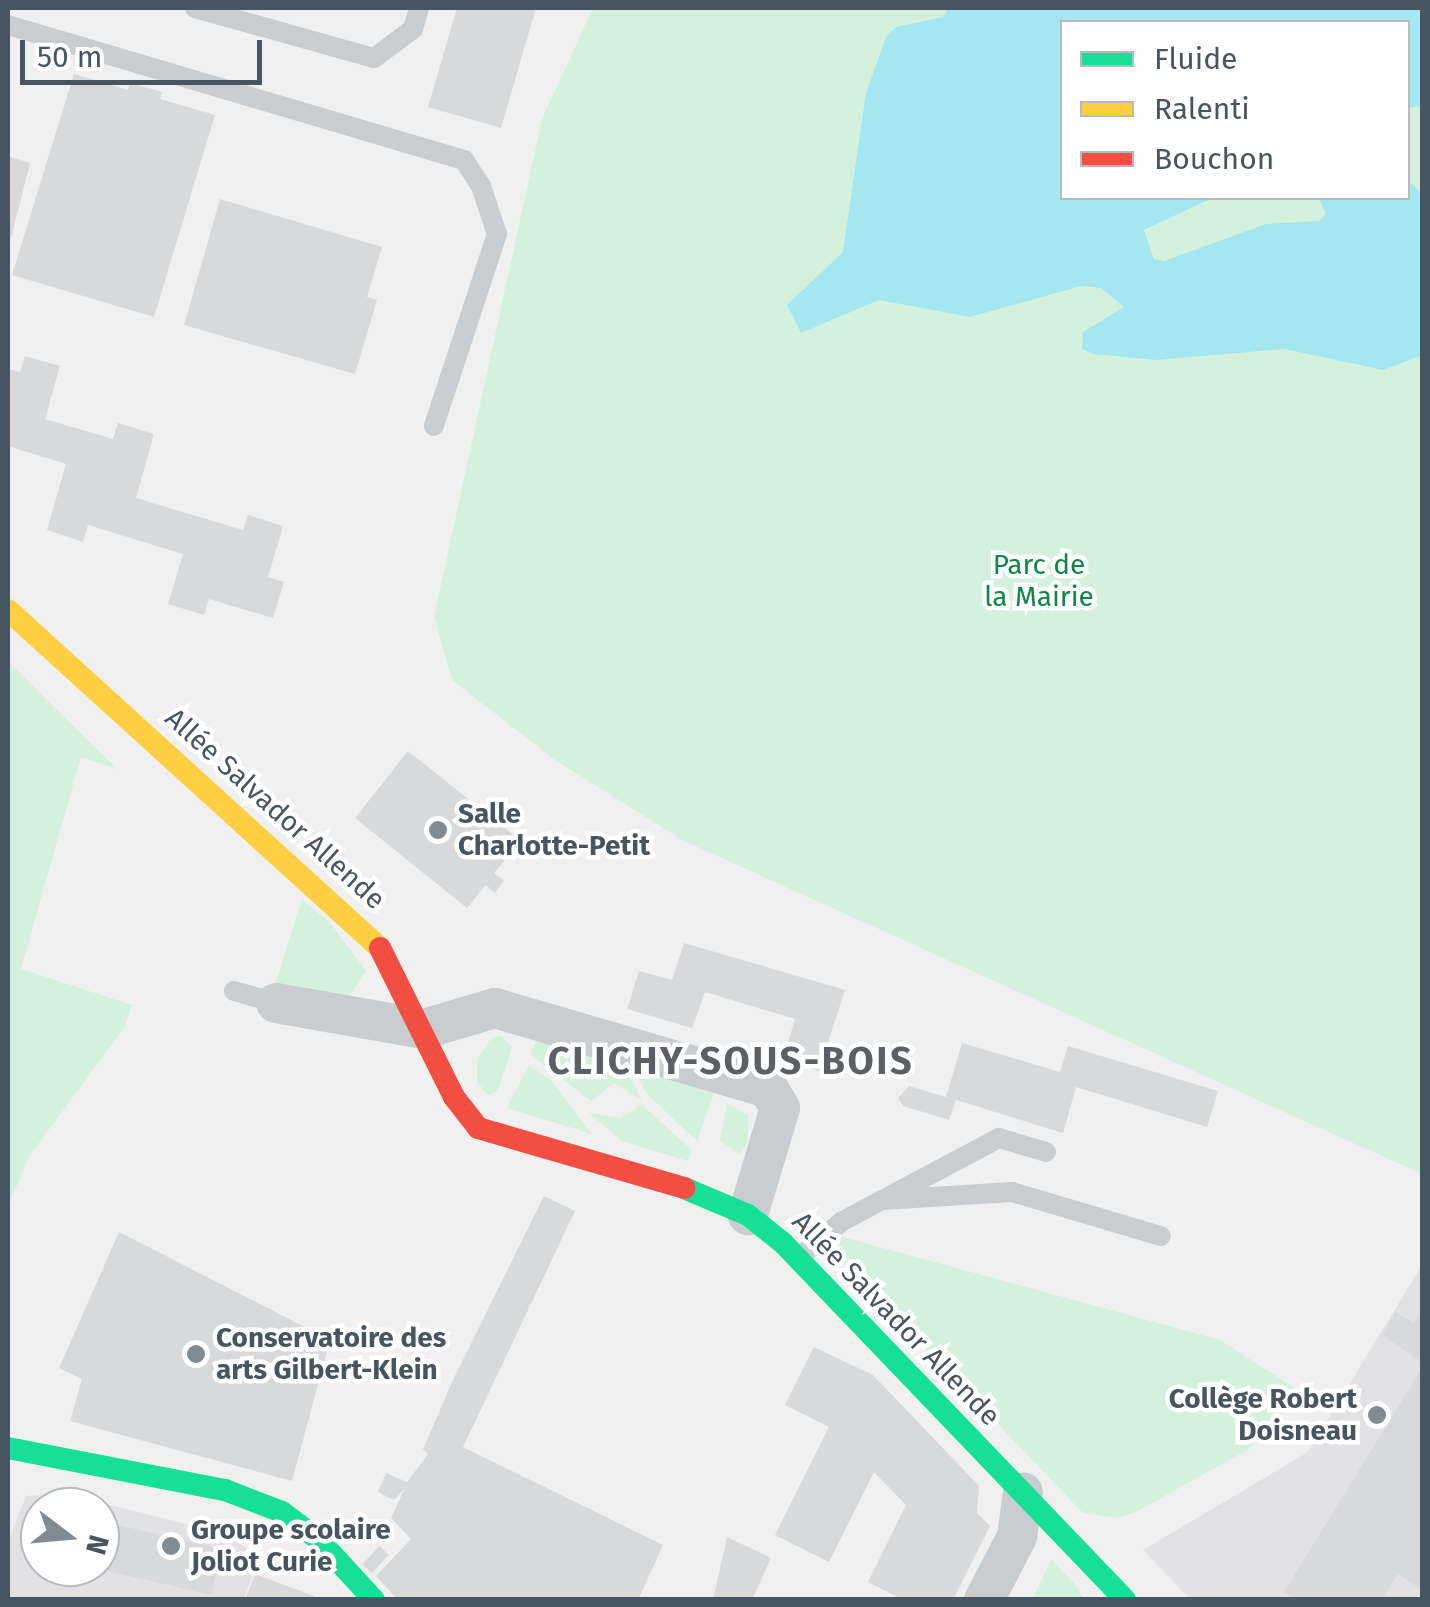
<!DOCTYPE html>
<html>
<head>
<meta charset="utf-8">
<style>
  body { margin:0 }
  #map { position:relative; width:1430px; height:1607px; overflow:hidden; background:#f1f0f0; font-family:"Fira Sans",sans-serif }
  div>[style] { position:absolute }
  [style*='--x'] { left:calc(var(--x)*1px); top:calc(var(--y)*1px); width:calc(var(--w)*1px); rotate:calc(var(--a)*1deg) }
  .education>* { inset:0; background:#e2e1e3 }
  .green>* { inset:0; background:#d3f1dd }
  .water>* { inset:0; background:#a5e7f1 }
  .building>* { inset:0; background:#d8d9da; transform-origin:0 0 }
  .lane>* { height:20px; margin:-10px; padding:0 10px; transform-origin:10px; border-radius:10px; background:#cacdd0 }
  .street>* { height:40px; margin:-20px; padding:0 20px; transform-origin:20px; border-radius:20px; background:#cacdd0 }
  .fast>* { height:22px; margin:-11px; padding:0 11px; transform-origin:11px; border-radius:11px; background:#16e098 }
  .slow>* { height:22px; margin:-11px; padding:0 11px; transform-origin:11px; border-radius:11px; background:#ffcf43 }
  .jam>* { height:22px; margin:-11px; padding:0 11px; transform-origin:11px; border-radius:11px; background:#f24e42 }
  .dots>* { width:28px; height:28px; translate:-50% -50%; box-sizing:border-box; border:5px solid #fff; border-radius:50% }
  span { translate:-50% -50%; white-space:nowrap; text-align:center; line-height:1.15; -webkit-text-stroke:9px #fff; paint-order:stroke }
  .park-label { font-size:28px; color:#108644 }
  .street-label { font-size:28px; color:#46555f }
  .poi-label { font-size:28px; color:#46555f; font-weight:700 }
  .left { translate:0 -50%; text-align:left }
  .right { translate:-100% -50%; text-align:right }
  .district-label { font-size:38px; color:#5c6065; font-weight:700; letter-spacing:2.5px }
  .frame { position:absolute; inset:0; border:10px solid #46555f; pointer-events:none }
  .legend { position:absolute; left:1060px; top:20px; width:350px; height:180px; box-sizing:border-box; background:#fff; border:2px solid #b5bbbf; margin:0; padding:12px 18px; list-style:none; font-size:30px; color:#46555f }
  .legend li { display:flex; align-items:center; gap:20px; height:50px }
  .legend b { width:50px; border:2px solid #b5bbbf }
  .north { position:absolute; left:20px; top:1487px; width:100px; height:100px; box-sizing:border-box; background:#fff; border:2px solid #b5bbbf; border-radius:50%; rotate:106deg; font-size:28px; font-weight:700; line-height:40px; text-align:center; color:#46555f }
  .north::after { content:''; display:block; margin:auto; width:35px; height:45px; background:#828b92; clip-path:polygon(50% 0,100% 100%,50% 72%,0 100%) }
  .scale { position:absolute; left:20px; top:40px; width:242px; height:45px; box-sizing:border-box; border:5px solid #46555f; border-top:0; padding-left:12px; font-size:30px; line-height:35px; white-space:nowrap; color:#46555f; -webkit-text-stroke:8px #fff; paint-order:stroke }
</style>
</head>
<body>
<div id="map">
  <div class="education">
    <i style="clip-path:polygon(1422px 1265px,1422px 1599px,1190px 1599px,1143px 1550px,1308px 1452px)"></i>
    <i style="clip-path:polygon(evenodd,67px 1494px,229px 1535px,259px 1558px,244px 1599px,8px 1599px,8px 1542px,26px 1496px,67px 1494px,40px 1507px,100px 1507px,100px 1567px,40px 1567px,40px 1507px)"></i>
  </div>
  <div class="green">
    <i style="clip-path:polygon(evenodd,593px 8px,1422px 8px,1422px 1174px,684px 841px,555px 760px,452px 680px,434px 617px,542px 119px,593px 8px,1062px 22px,1408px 22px,1408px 198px,1062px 198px,1062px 22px)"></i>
    <i style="clip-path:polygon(8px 661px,117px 769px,81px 757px,21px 969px,132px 1005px,124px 1028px,30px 1155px,8px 1206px)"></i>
    <i style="clip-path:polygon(302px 899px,331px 924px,366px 971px,349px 997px,274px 988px)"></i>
    <i style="clip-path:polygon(501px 1036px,512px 1047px,498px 1091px,487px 1095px,477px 1081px,477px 1059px,492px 1037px)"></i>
    <i style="clip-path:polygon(536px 1040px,602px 1058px,632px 1080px,642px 1100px,614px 1083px,591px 1101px,530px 1054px)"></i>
    <i style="clip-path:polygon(529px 1065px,552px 1081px,592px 1134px,507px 1108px)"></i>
    <i style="clip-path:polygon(632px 1067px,714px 1093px,697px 1141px,646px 1093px)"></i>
    <i style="clip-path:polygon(727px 1103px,748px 1115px,748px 1142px,740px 1154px,720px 1141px)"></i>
    <i style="clip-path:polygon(642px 1105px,692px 1150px,688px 1161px,622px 1141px,589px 1113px,620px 1118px)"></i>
    <i style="clip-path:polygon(839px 1236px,1220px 1340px,1302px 1393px,1249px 1449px,1136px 1512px,1116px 1518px,1083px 1513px,829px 1248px)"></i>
    <i style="clip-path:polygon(1051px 1559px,1074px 1583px,1084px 1599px,1032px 1600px)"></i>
  </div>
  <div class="water">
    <i style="clip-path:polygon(949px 8px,1422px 8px,1422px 106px,1408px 108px,1408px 22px,1062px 22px,1062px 198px,1212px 198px,1144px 230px,1154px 259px,1164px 261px,1266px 224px,1319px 221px,1326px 214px,1319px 198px,1408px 198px,1408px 181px,1422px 193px,1422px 355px,1383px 370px,1285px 349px,1156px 360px,1093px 354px,1082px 349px,1083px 332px,1124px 307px,1101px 288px,1081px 286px,970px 317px,879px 300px,801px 333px,787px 305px,843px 252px,866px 93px,886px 37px,896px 27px,943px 17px)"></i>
  </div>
  <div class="building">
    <i style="clip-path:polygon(457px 8px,536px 8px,501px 128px,428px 107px)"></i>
    <i style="clip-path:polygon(74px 74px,128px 90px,130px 83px,162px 92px,160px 99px,215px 115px,154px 317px,12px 275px)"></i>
    <i style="clip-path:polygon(8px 156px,30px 163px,9px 246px,8px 246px)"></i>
    <i style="clip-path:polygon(220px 199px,382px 247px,367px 297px,377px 300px,355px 374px,184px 325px)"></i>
    <i style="clip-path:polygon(25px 356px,60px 366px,45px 419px,113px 439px,118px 423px,154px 434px,136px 498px,243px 530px,248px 515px,283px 526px,268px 577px,284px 582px,273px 618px,209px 599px,204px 615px,168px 604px,183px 554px,88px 525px,83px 542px,47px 530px,66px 464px,8px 446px,8px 369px,20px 372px)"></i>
    <i style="clip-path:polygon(408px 751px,521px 841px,494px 873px,504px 881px,495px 893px,486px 885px,467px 908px,355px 818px)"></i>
    <i style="clip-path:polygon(684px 943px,845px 990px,819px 1071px,783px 1060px,795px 1019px,705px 992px,692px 1028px,627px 1009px,639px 971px,672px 980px)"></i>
    <i style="clip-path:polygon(962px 1043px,1060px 1072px,1068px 1046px,1218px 1091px,1207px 1127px,1076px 1087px,1063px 1133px,956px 1100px,949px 1120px,903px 1106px,898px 1098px,909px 1086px,946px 1097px)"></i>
    <i style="clip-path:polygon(544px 1196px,575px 1211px,463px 1447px,663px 1545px,638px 1600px,398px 1600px,376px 1576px,411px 1539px,391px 1518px,405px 1488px,394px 1500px,378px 1492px,386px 1473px,407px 1482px,428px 1454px,423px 1449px,453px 1380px)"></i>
    <i style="clip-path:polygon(119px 1232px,330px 1340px,292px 1481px,70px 1421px,82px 1379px,59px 1368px)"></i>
    <i style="clip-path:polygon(1422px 1309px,1422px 1362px,1382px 1335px,1395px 1312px,1414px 1323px)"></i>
    <i style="clip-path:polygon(814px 1347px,873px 1375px,979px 1486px,977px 1513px,990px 1526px,953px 1600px,903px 1600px,868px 1582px,906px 1505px,874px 1472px,829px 1562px,775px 1535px,829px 1427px,785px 1405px)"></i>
    <i style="clip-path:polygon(1422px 1368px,1422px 1590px,1398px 1574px,1382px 1600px,1295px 1600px,1284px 1592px)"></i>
    <i style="left:100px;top:1521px;width:125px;height:47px;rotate:13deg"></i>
    <i style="clip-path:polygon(727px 1537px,771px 1558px,752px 1600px,713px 1600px)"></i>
    <i style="left:379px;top:1546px;width:13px;height:25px;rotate:42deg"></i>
    <i style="clip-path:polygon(255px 1574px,314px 1596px,314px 1600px,245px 1600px)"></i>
  </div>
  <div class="lane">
    <i style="--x:195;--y:8;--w:186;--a:15.6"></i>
    <i style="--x:374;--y:58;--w:49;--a:-36.6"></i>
    <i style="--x:413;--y:29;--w:22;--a:-74"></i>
    <i style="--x:8;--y:25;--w:476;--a:16.5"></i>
    <i style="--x:464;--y:160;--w:31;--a:57"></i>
    <i style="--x:481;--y:186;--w:51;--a:71.6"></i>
    <i style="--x:497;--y:234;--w:202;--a:108.2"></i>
    <i style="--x:234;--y:991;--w:44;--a:15.9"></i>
    <i style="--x:888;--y:1197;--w:126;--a:-28"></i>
    <i style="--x:999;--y:1138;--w:49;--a:16.6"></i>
    <i style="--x:798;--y:1258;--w:56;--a:-39.9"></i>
    <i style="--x:841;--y:1222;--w:47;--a:-28.2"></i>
    <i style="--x:882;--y:1200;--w:130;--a:-3.5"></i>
    <i style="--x:1012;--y:1192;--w:155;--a:16.5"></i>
  </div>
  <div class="street">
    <i style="--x:276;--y:1003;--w:150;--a:10"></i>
    <i style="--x:424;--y:1029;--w:74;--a:-16.5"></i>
    <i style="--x:495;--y:1008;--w:284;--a:16.3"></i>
    <i style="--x:768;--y:1088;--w:23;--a:59"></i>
    <i style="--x:780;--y:1108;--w:112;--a:106.7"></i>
    <i style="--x:984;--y:1600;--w:71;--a:-62.4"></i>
    <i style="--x:1017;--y:1537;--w:45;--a:-82.4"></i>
  </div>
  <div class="fast">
    <i style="--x:684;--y:1188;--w:69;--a:22.9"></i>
    <i style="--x:748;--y:1215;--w:45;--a:38.7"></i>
    <i style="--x:783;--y:1243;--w:494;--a:46.2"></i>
    <i style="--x:8;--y:1448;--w:221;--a:11"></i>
    <i style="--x:225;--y:1490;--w:61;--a:21.1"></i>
    <i style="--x:282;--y:1512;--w:45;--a:36.9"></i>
    <i style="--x:318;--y:1539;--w:83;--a:47.4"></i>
  </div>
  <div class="slow">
    <i style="--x:8;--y:610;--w:503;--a:42.26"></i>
  </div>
  <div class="jam">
    <i style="--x:380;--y:948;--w:166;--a:63.6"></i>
    <i style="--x:454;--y:1097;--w:39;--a:52"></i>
    <i style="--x:478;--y:1128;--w:215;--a:16.2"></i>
  </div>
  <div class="dots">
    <i style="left:438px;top:830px;background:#828b92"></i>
    <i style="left:196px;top:1354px;background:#828b92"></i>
    <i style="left:1377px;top:1415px;background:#828b92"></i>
    <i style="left:171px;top:1546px;background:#828b92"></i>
  </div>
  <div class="park-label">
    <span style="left:1039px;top:581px">Parc de<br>la Mairie</span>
  </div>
  <div class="street-label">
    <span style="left:275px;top:809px;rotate:42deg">Allée Salvador Allende</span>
    <span style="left:896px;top:1319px;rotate:46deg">Allée Salvador Allende</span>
  </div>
  <div class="poi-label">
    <span class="left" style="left:458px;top:830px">Salle<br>Charlotte-Petit</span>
    <span class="left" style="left:216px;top:1354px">Conservatoire des<br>arts Gilbert-Klein</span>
    <span class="right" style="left:1357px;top:1415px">Collège Robert<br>Doisneau</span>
    <span class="left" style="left:191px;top:1546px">Groupe scolaire<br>Joliot Curie</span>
  </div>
  <div class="district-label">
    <span style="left:731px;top:1062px">CLICHY-SOUS-BOIS</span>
  </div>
  <div class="frame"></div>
  <ul class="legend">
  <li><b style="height:12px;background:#16e098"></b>Fluide</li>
  <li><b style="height:12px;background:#ffcf43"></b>Ralenti</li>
  <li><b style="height:12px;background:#f24e42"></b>Bouchon</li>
  </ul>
  <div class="north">N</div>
  <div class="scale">50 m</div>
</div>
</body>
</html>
